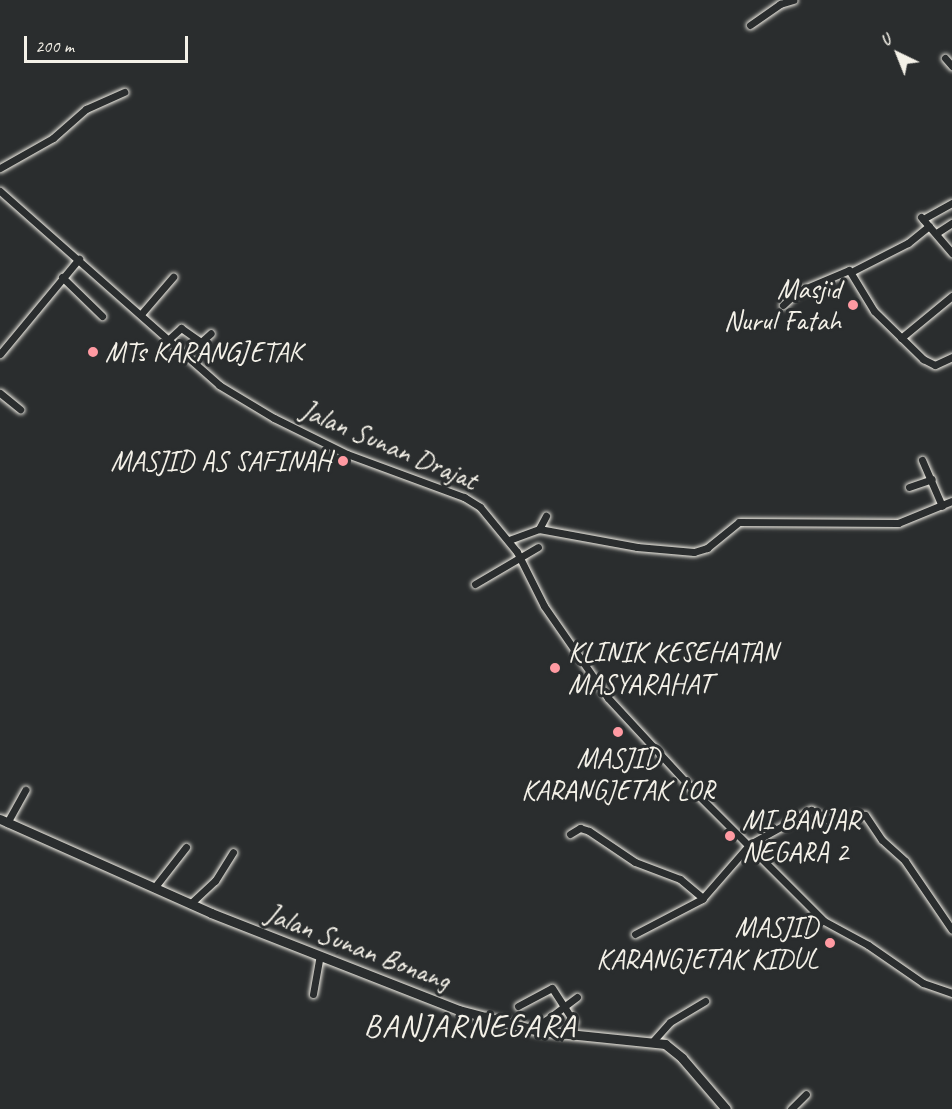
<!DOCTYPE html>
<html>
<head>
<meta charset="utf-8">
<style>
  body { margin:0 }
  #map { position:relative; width:952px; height:1109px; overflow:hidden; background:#2a2d2e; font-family:Caveat,sans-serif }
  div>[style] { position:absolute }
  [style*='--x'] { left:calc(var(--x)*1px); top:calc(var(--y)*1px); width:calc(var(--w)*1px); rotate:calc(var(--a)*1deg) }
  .roads { filter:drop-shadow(0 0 2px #f4f1e8) drop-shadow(0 0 2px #f4f1e8) }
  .street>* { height:7px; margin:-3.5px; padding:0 3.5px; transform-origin:3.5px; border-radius:3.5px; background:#2a2d2e }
  .secondary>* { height:9px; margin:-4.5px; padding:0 4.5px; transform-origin:4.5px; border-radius:4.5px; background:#2a2d2e }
  .dots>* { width:16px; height:16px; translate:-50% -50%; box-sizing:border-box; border:3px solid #2a2d2e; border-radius:50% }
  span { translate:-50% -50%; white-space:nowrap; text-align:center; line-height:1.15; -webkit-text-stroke:6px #2a2d2e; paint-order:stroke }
  .poi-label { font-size:28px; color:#f4f1e8 }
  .right { translate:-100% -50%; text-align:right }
  .left { translate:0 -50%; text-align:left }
  .street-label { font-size:28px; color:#f4f1e8 }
  .quarter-label { font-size:32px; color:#f4f1e8; letter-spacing:1.5px }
  .north { position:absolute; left:868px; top:24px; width:60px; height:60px; -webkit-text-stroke:4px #2a2d2e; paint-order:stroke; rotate:317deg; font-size:16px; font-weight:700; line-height:24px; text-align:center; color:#f4f1e8 }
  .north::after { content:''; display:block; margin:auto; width:21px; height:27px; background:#f4f1e8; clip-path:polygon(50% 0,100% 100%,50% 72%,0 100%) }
  .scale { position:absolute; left:24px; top:36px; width:164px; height:27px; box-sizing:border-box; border:3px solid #f4f1e8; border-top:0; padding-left:8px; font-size:18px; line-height:21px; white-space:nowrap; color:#f4f1e8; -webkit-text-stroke:4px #2a2d2e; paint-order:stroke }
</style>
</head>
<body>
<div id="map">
  <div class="roads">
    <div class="street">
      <i style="--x:750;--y:25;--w:37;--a:-35"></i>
      <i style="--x:780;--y:4;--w:14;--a:-17"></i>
      <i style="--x:945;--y:58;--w:11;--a:49"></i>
      <i style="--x:0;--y:168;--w:61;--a:-29.5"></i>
      <i style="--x:53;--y:138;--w:44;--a:-41.3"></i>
      <i style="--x:86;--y:109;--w:42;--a:-24.1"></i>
      <i style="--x:0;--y:191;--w:293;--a:41.5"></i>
      <i style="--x:219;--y:385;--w:64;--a:31"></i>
      <i style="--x:274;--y:418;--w:81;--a:26.3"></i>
      <i style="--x:347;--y:454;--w:125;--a:20.2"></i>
      <i style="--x:464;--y:497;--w:19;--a:32"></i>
      <i style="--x:480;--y:507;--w:58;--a:50.6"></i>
      <i style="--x:517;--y:552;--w:60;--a:63.4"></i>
      <i style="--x:544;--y:606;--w:112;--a:55.2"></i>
      <i style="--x:608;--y:698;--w:128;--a:47.2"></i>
      <i style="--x:695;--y:792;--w:182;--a:45"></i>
      <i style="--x:824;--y:921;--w:50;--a:28.6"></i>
      <i style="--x:868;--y:945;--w:67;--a:34.6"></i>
      <i style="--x:923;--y:983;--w:31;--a:19"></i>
      <i style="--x:921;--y:217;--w:48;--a:49.3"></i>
      <i style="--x:923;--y:219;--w:33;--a:-29"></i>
      <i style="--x:938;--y:232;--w:17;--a:-33"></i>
      <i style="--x:851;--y:272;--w:64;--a:-27"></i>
      <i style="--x:908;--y:243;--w:27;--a:-39"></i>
      <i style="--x:62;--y:277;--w:56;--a:44.3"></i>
      <i style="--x:783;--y:305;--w:19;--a:-43"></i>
      <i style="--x:797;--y:292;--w:56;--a:-22.9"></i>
      <i style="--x:849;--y:270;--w:48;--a:58.6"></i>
      <i style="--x:874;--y:311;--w:69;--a:44.4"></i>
      <i style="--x:923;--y:359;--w:13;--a:27"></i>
      <i style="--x:935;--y:365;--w:19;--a:-25"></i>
      <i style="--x:142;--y:313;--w:48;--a:-49.3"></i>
      <i style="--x:170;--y:338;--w:15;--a:-42"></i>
      <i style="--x:181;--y:328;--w:24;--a:35"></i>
      <i style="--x:201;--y:342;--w:13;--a:-42"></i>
      <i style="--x:901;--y:338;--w:66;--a:-39.5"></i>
      <i style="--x:0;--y:354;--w:124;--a:-50.3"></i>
      <i style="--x:0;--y:393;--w:26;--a:39"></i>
      <i style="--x:922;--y:460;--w:50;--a:66.5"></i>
      <i style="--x:909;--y:487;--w:24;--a:-19"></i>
      <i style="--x:539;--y:529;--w:15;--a:-62"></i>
      <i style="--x:509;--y:540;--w:32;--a:-20"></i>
      <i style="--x:539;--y:529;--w:100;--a:10.4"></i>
      <i style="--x:637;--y:547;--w:57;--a:5"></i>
      <i style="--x:694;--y:552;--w:14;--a:-17"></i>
      <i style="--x:707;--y:548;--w:41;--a:-39.1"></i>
      <i style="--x:739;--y:522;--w:159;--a:0.4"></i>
      <i style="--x:898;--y:523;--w:58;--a:-22.2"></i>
      <i style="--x:475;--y:584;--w:73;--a:-30.4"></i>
      <i style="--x:7;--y:823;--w:38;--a:-61"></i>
      <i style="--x:570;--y:834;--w:12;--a:-31"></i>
      <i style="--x:580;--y:828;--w:9;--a:18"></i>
      <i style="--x:589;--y:831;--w:55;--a:34"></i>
      <i style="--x:635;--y:862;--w:48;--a:20.7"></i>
      <i style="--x:680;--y:879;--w:30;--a:40"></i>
      <i style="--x:154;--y:888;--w:52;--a:-52"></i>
      <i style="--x:190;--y:904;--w:34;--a:-43"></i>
      <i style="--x:215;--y:881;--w:34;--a:-58"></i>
      <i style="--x:635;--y:934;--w:76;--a:-27.6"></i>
      <i style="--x:702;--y:899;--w:73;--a:-48.9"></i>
      <i style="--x:750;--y:844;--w:70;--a:-29.1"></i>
      <i style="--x:811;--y:810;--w:18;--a:29"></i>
      <i style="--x:827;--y:819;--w:38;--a:-6"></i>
      <i style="--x:865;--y:815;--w:30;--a:56"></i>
      <i style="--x:882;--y:840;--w:31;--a:42"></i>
      <i style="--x:905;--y:861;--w:83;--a:55.7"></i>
      <i style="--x:313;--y:994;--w:39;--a:-80"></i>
      <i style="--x:518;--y:1006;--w:38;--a:-28"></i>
      <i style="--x:552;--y:988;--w:40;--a:57.1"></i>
      <i style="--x:574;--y:1022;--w:16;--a:128"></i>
      <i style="--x:539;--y:1031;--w:12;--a:-59"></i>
      <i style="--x:545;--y:1021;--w:40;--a:-37"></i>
      <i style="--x:653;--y:1041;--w:25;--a:-48"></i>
      <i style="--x:670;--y:1022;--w:41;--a:-31"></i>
      <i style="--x:791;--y:1109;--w:21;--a:-45"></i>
    </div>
    <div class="secondary">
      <i style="--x:0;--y:819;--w:231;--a:24"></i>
      <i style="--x:211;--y:913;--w:266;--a:21.4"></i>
      <i style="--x:459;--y:1010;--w:83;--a:14.7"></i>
      <i style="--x:539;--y:1031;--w:127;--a:5.9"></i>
      <i style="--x:665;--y:1044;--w:22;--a:39"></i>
      <i style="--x:682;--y:1058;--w:67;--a:49.2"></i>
    </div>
  </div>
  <div class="dots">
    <i style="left:853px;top:305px;background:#ff9aa2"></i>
    <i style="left:93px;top:352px;background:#ff9aa2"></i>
    <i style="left:343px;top:461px;background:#ff9aa2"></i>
    <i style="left:555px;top:668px;background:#ff9aa2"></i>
    <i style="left:618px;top:732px;background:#ff9aa2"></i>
    <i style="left:730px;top:836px;background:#ff9aa2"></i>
    <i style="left:830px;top:943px;background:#ff9aa2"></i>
  </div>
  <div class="poi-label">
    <span class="right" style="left:841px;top:305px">Masjid<br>Nurul Fatah</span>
    <span class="left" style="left:105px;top:352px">MTs KARANGJETAK</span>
    <span class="right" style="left:331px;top:461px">MASJID AS SAFINAH</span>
    <span class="left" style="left:568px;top:668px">KLINIK KESEHATAN<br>MASYARAHAT</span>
    <span style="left:618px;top:774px">MASJID<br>KARANGJETAK LOR</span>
    <span class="left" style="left:742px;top:836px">MI BANJAR<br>NEGARA 2</span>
    <span class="right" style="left:818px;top:943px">MASJID<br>KARANGJETAK KIDUL</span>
  </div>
  <div class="street-label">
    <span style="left:389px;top:445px;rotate:23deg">Jalan Sunan Drajat</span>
    <span style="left:358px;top:947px;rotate:21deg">Jalan Sunan Bonang</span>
  </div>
  <div class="quarter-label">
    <span style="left:470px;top:1026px">BANJARNEGARA</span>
  </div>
  <div class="north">U</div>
  <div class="scale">200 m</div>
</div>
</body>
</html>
